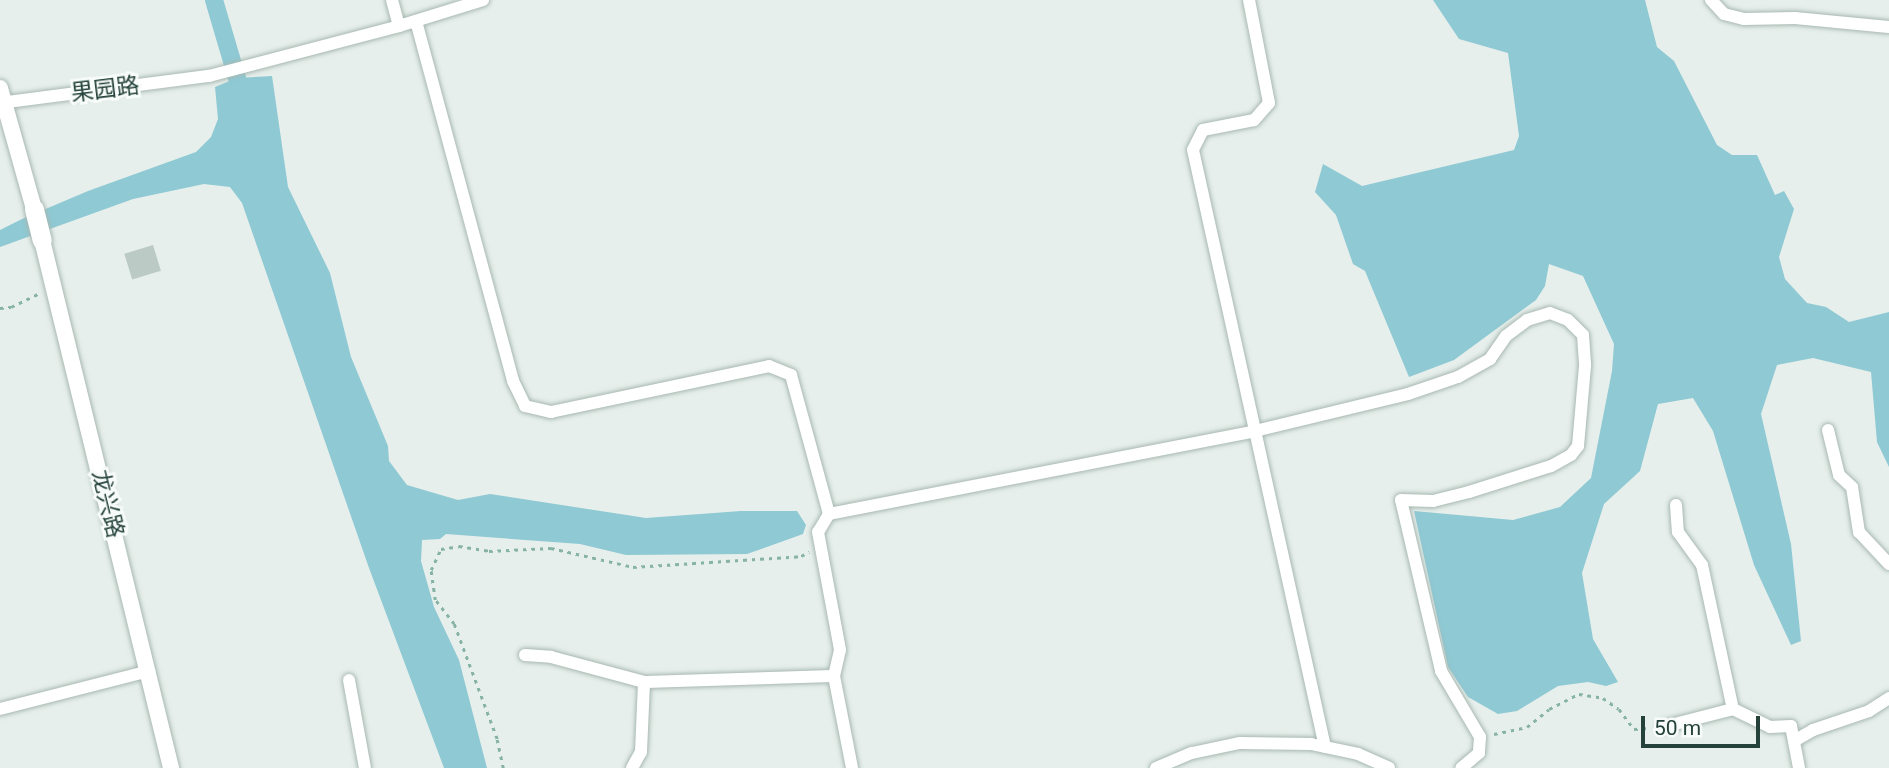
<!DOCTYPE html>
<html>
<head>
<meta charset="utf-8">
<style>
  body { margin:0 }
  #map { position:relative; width:1889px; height:768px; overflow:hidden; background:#e6efeb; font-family:Roboto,"Noto Sans SC",sans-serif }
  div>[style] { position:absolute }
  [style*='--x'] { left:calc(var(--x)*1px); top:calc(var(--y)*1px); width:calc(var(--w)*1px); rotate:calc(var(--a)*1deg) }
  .water>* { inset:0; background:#8ec9d4 }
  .canal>* { height:18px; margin:-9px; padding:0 9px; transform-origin:9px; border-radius:9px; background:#8ec9d4 }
  .building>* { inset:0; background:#bbcac4; transform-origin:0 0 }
  .path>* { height:2.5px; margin-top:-1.25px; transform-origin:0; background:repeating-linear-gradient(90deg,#86b3a5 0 3.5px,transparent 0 8.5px) }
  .roads { filter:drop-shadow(0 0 2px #a8b8b2) drop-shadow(0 0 2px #a8b8b2) }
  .minor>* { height:12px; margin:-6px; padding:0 6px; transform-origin:6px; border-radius:6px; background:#fff }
  .tertiary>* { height:16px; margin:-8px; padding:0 8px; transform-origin:8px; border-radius:8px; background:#fff }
  .secondary>* { height:19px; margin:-9.5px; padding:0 9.5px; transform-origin:9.5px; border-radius:9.5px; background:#fff }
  span { translate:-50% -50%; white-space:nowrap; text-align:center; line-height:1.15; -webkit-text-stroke:6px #f7fbf9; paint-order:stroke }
  .street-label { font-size:23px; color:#24423a }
  .scale { position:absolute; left:1641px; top:716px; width:119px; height:32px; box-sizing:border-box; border:4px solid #24423a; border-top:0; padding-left:9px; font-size:21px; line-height:24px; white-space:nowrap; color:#24423a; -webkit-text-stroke:5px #f7fbf9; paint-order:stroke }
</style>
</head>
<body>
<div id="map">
  <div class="water">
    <i style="clip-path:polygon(1433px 0,1645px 0,1657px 47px,1674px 61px,1717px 145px,1732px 155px,1757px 155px,1775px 195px,1784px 191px,1794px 209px,1779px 257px,1785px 279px,1807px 303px,1826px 307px,1849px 322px,1889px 312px,1889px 467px,1877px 442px,1871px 372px,1813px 358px,1777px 365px,1761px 414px,1791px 544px,1801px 641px,1791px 645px,1754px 565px,1713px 431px,1693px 398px,1658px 404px,1640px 471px,1604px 504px,1582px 573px,1593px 639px,1618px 682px,1606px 686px,1588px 682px,1558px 686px,1517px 711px,1498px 714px,1468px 697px,1448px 667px,1414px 511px,1513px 520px,1560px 507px,1591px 478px,1612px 371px,1614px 344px,1583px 276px,1549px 264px,1545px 286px,1536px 300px,1454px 360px,1409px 377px,1365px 271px,1353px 264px,1336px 215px,1315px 192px,1323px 164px,1362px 186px,1514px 150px,1519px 136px,1508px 53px,1459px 39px)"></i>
    <i style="clip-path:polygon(272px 76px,288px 187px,330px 273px,351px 357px,388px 446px,389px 461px,407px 485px,458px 500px,490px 494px,646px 518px,741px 511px,797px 511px,806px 525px,803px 534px,747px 554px,626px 555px,580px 544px,446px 534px,440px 539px,422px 540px,421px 561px,434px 607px,459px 660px,487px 768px,444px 768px,369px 568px,242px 203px,230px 187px,204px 184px,133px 199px,0 247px,0 230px,22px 219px,88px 191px,196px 152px,211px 137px,218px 119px,215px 87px,237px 78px)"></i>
  </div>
  <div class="canal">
    <i style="--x:214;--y:0;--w:89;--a:73.6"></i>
  </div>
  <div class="building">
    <i style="left:153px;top:245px;width:27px;height:30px;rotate:73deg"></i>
  </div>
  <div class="path">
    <i style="--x:0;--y:308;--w:11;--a:-5"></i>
    <i style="--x:11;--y:307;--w:30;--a:-26"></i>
    <i style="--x:1494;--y:734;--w:34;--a:-12"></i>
    <i style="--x:1527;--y:727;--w:28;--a:-39"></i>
    <i style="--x:1549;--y:709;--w:34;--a:-27"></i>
    <i style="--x:1579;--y:694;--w:24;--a:9"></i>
    <i style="--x:1603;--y:698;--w:19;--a:35"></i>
    <i style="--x:1619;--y:709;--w:25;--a:53"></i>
    <i style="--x:1634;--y:729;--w:15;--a:-4"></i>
    <i style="--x:503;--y:768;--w:30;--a:-102"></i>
    <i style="--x:497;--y:739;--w:123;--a:-110.5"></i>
    <i style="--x:454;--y:624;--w:31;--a:-128"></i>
    <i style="--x:435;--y:600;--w:30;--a:-98"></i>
    <i style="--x:431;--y:570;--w:23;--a:-65"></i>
    <i style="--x:441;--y:549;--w:18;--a:-9"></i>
    <i style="--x:459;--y:546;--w:30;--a:9"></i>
    <i style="--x:489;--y:551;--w:62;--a:-2.8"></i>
    <i style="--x:551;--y:548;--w:84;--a:13"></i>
    <i style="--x:633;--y:567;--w:168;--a:-3.7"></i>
    <i style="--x:801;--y:556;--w:9;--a:-27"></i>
  </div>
  <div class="roads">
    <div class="minor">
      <i style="--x:392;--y:0;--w:27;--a:75"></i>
      <i style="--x:1249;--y:0;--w:105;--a:79"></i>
      <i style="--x:1269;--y:103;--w:23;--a:131"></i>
      <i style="--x:1254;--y:120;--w:52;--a:168.9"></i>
      <i style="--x:1203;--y:130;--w:22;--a:117"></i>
      <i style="--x:1193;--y:150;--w:611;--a:77.53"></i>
      <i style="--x:1711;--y:0;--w:19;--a:47"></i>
      <i style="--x:1724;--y:14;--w:21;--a:14"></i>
      <i style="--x:1744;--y:19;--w:51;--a:-1.1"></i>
      <i style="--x:1795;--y:18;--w:94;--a:5.5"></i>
      <i style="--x:416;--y:21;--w:373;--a:74.9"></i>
      <i style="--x:513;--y:381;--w:28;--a:64"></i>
      <i style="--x:525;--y:406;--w:27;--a:13"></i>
      <i style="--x:551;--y:412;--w:223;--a:-11.9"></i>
      <i style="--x:769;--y:366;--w:24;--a:22"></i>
      <i style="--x:791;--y:375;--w:144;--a:74.7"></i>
      <i style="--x:829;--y:514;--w:21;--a:121"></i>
      <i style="--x:818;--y:532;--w:120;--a:79.4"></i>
      <i style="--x:840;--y:650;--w:27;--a:103"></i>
      <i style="--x:834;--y:676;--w:94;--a:78.9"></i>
      <i style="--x:0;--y:103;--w:211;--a:-7.4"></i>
      <i style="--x:209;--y:76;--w:196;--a:-14.7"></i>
      <i style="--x:399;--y:26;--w:88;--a:-17.2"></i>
      <i style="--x:1828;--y:430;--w:46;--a:76.3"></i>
      <i style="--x:1839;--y:475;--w:18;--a:43"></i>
      <i style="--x:1852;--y:487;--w:46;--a:81.2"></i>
      <i style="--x:1859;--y:532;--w:44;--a:46.8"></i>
      <i style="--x:1676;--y:505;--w:27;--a:86"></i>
      <i style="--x:1678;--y:532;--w:41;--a:54"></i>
      <i style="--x:1702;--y:565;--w:147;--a:77.9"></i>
      <i style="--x:829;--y:514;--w:434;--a:-11"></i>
      <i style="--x:1255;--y:431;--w:157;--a:-13.6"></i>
      <i style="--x:1408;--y:394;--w:53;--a:-18.8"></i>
      <i style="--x:1458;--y:377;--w:37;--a:-29"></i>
      <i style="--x:1490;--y:359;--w:28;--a:-55"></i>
      <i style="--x:1506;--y:336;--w:26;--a:-37"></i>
      <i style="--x:1527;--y:320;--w:24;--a:-17"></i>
      <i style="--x:1550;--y:313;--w:19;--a:21"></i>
      <i style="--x:1568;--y:320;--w:21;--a:45"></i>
      <i style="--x:1583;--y:335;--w:31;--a:86"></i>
      <i style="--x:1585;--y:366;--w:80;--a:95"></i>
      <i style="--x:1578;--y:446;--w:11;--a:128"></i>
      <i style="--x:1571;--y:455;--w:23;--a:151"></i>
      <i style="--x:1551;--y:466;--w:86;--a:162.4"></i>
      <i style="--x:1469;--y:492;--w:37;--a:166"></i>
      <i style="--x:1433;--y:501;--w:32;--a:-178"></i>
      <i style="--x:1401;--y:500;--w:176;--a:76.8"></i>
      <i style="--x:1441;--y:671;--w:77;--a:59.4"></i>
      <i style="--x:1480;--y:737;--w:16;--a:94"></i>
      <i style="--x:1479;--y:753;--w:23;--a:140"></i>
      <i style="--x:525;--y:655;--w:26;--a:4"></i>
      <i style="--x:551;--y:657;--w:96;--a:15"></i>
      <i style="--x:349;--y:680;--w:89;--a:79.7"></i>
      <i style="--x:0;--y:709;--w:154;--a:-14.3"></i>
      <i style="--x:1663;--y:727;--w:72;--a:-14.4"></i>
      <i style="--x:1733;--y:709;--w:41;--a:25.9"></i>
      <i style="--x:1770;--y:727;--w:21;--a:-3"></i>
      <i style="--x:1791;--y:726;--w:43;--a:79.2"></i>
      <i style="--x:1794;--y:741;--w:22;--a:-30"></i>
      <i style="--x:1813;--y:730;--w:59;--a:-18.7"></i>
      <i style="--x:1869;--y:711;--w:24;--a:-33"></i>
      <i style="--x:632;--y:768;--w:18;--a:-61"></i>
      <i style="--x:641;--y:752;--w:70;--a:-87.5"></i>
      <i style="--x:644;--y:682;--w:190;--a:-1.8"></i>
      <i style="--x:1156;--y:768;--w:39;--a:-23"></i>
      <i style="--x:1192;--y:753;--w:49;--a:-11.8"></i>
      <i style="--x:1240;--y:743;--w:71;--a:0.8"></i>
      <i style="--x:1311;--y:744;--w:48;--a:12"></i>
      <i style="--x:1358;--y:754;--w:34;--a:24"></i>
    </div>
    <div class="tertiary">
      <i style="--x:0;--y:88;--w:126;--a:74.3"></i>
      <i style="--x:42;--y:240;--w:544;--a:76.27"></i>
    </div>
    <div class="secondary">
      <i style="--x:34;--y:209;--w:32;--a:76"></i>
    </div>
  </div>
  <div class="street-label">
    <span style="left:105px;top:90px;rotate:-7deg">果园路</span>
    <span style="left:107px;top:504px;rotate:76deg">龙兴路</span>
  </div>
  <div class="scale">50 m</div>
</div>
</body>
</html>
